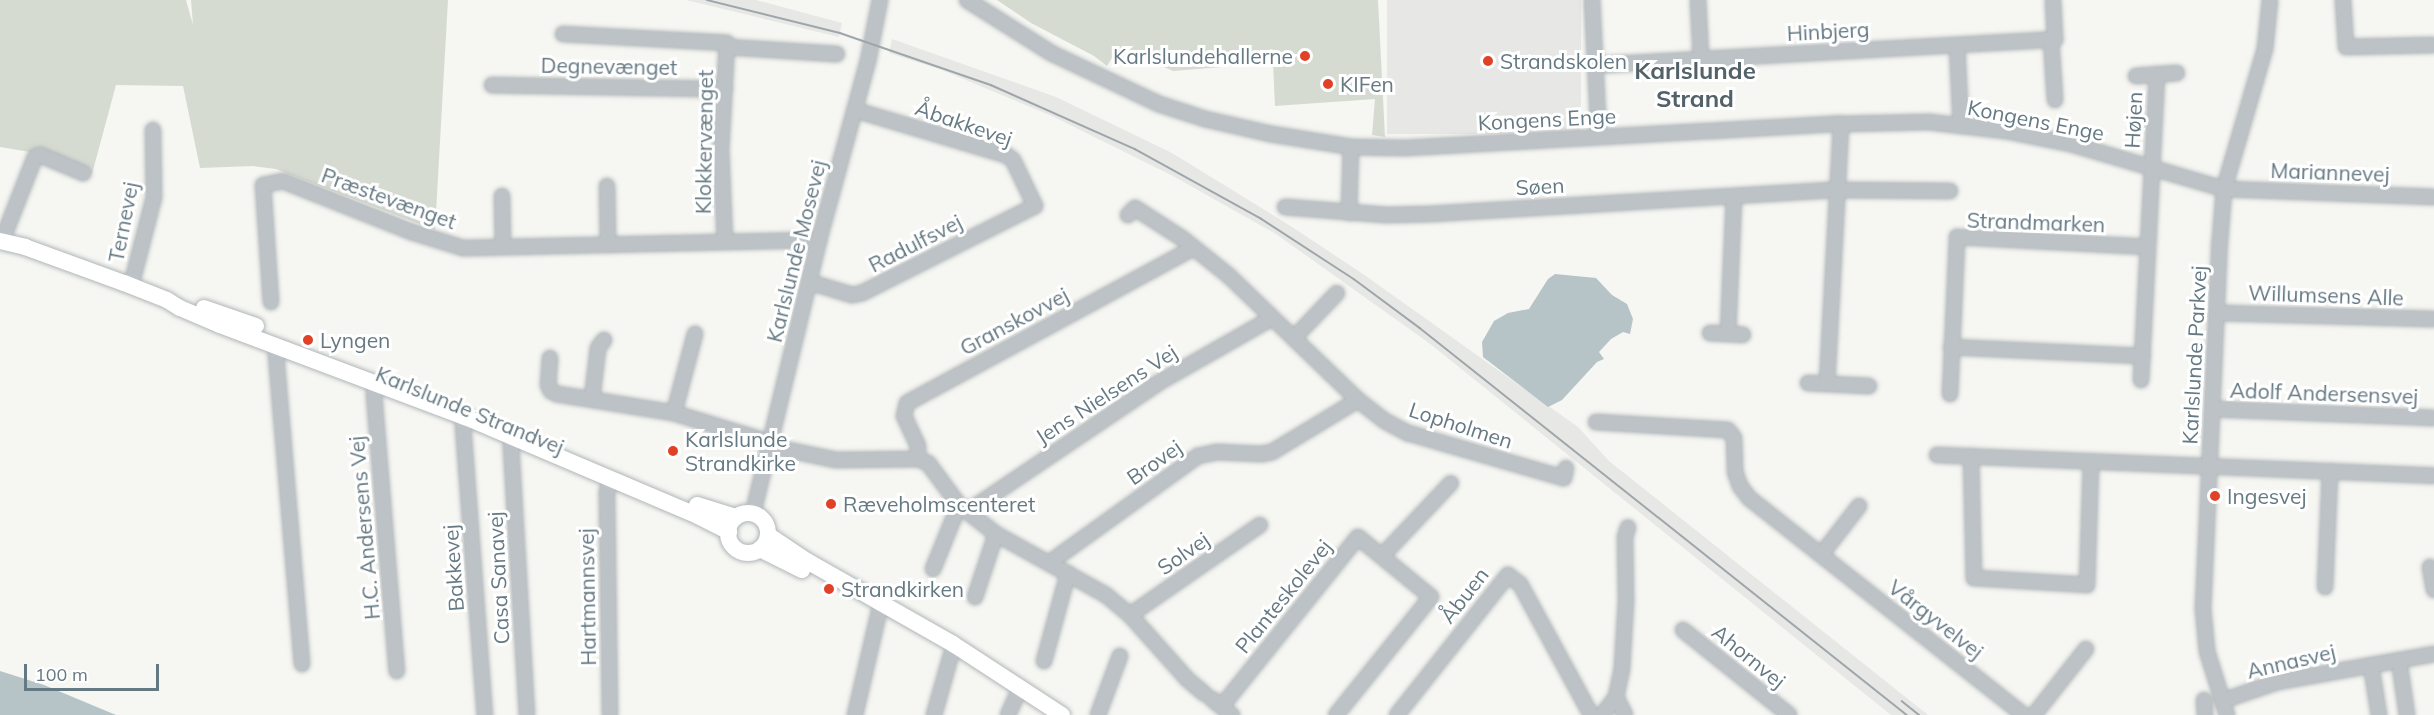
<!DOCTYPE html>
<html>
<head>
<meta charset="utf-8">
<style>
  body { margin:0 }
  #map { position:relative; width:2434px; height:715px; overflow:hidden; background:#f6f6f2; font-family:Mulish,sans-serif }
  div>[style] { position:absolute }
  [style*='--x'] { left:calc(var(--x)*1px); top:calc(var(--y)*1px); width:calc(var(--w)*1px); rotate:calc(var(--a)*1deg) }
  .built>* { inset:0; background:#e7e7e6; transform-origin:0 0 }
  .green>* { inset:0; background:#d6dbd2 }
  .water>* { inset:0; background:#b6c4c7 }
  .roads { filter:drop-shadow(0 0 2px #b0b6b9) drop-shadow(0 0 2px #b0b6b9) }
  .minor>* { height:14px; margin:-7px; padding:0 7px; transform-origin:7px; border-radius:7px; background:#bcc2c5 }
  .major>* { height:16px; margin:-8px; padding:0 8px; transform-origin:8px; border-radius:8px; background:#fff }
  .major>.ring { margin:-8px; padding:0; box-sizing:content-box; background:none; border:16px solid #fff; border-radius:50% }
  .tram>* { height:1.5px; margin:-0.75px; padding:0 0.75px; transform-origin:0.75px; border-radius:0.75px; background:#9ea6aa }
  .dots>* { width:16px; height:16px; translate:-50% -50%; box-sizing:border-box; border:3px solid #fff; border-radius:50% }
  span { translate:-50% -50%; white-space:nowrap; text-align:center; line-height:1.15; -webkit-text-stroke:6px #fff; paint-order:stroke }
  .street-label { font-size:21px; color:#657983 }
  .poi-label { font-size:21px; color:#657983 }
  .right { translate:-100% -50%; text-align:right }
  .left { translate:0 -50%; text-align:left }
  .quarter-label { font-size:24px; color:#536168; font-weight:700 }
  .scale { position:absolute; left:24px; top:664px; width:135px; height:27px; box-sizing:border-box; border:3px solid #657983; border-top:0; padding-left:8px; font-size:18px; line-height:21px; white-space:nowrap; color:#657983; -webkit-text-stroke:4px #fff; paint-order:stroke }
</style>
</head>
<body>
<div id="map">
  <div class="built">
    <i style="clip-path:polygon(686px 0,756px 0,842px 23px,839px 37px)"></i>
    <i style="left:1387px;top:0;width:194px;height:134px"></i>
    <i style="clip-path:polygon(892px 39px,1056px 97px,1172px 153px,1289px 225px,1363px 274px,1578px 427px,1609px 461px,1928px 715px,1891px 715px,1429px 343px,1276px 234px,1173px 176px,1052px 116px,942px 70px,889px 53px)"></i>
  </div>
  <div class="green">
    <i style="clip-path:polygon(0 0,186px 0,193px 25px,191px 0,448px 0,435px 230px,276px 169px,253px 166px,200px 168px,183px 86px,116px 85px,92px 174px,36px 153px,0 147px)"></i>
    <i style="clip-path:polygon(997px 0,1378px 0,1385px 137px,1372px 135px,1375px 99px,1275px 106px,1273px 63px,1173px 71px,1128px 51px,1115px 53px,1107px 66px,1094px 56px,1031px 23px)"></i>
  </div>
  <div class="water">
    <i style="clip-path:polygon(1555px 274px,1596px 278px,1612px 295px,1627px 304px,1633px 319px,1630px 334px,1623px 332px,1611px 339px,1599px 352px,1604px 359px,1597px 362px,1562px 400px,1548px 407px,1483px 357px,1482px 342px,1494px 321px,1508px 313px,1529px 309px,1548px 279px)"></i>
    <i style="clip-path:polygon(0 671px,44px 685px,116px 715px,0 715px)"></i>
  </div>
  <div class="roads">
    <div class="minor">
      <i style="--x:967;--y:0;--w:99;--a:32.2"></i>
      <i style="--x:1051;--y:53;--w:119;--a:25.3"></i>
      <i style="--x:1159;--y:104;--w:48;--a:18.1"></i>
      <i style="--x:1205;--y:119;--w:68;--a:12.8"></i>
      <i style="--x:1271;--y:134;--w:81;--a:9.2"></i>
      <i style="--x:1351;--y:147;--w:54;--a:1.1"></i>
      <i style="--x:1405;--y:148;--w:437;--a:-3.2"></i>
      <i style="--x:1841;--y:124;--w:88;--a:-1.3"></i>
      <i style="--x:1929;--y:122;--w:78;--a:6.7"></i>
      <i style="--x:2006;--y:131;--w:66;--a:11.3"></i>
      <i style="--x:2071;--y:144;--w:159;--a:16.4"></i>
      <i style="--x:2224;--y:189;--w:210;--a:2.2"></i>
      <i style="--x:1592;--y:0;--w:137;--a:87.1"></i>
      <i style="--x:1698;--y:0;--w:59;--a:87.1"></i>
      <i style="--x:2343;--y:0;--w:47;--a:86.3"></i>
      <i style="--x:2346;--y:47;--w:88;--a:-1.3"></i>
      <i style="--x:563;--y:34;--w:164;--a:3.1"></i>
      <i style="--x:727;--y:43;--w:107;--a:93.2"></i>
      <i style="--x:721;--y:150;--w:92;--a:87.5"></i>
      <i style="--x:2051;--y:39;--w:61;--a:86.2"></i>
      <i style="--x:1957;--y:45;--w:81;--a:87.2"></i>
      <i style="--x:726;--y:47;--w:111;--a:3.6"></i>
      <i style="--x:1596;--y:65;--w:460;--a:-3.2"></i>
      <i style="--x:2055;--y:39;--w:39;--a:-93"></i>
      <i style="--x:2136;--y:76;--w:41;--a:-4.2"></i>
      <i style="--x:492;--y:85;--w:233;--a:1"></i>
      <i style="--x:607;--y:186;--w:59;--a:89"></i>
      <i style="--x:502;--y:196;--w:51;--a:88.9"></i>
      <i style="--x:1285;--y:207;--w:102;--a:4.5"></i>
      <i style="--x:1387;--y:215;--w:43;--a:-1.3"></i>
      <i style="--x:1430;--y:214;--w:408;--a:-3.4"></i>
      <i style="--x:1837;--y:190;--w:113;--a:0.5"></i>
      <i style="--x:1349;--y:213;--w:66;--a:-88.3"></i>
      <i style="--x:1128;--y:215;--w:10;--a:-45"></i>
      <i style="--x:1135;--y:208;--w:57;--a:32.9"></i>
      <i style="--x:1183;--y:239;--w:58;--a:38.7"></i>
      <i style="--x:1228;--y:275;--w:180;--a:43.9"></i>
      <i style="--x:1358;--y:400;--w:34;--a:38"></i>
      <i style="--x:1385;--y:421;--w:26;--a:28"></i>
      <i style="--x:1408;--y:433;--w:162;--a:16.1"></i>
      <i style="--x:1564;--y:478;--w:10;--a:-79"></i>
      <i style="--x:2;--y:241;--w:90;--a:-68.6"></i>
      <i style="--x:35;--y:157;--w:5;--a:-22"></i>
      <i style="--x:40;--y:155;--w:47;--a:22.7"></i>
      <i style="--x:809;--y:282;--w:45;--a:16.8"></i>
      <i style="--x:852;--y:295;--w:10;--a:-11"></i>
      <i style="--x:862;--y:293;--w:194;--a:-26.7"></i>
      <i style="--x:1035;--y:206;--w:51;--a:-115.6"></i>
      <i style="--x:1013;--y:160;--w:9;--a:-144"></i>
      <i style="--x:1006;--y:155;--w:158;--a:-163.4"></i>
      <i style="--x:131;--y:286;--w:92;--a:-75.5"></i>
      <i style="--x:154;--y:197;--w:67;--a:-90.9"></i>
      <i style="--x:271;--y:302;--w:117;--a:-93.9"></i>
      <i style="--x:263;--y:185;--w:20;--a:-11"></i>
      <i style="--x:283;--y:181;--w:139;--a:21.6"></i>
      <i style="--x:412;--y:232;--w:53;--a:17.4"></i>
      <i style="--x:463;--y:248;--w:356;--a:-1.3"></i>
      <i style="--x:2217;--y:313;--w:217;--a:1.6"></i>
      <i style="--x:1710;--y:333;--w:33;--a:3"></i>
      <i style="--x:1728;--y:334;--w:136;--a:-87.5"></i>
      <i style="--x:1294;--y:338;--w:62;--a:-46.3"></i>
      <i style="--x:278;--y:346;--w:8;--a:104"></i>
      <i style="--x:276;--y:354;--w:311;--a:85.2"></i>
      <i style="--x:1951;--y:347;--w:192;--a:2.7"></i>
      <i style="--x:550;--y:358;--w:27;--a:94"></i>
      <i style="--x:548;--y:385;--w:7;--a:63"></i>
      <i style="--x:551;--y:391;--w:7;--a:27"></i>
      <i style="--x:557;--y:394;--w:119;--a:9.2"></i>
      <i style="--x:674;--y:413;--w:99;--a:17"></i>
      <i style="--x:2141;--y:380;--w:306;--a:-87"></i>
      <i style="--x:377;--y:383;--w:11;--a:105"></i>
      <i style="--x:374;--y:394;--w:278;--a:85.3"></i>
      <i style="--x:1808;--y:383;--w:61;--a:2.8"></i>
      <i style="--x:1827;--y:384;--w:260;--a:-86.9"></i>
      <i style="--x:1950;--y:394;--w:157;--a:-87.4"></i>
      <i style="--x:1957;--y:237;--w:191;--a:3"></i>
      <i style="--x:592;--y:399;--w:51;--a:-83.3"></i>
      <i style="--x:598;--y:348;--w:10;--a:-53"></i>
      <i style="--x:2212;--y:409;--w:222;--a:2.3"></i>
      <i style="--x:674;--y:413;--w:82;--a:-75.1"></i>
      <i style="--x:465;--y:417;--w:8;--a:104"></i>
      <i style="--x:463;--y:425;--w:291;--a:85.7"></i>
      <i style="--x:1596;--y:422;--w:132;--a:3.5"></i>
      <i style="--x:1728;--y:430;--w:10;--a:53"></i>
      <i style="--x:1734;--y:438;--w:34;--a:88"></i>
      <i style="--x:1735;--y:472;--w:15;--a:70"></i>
      <i style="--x:1740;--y:486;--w:15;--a:53"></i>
      <i style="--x:1749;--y:498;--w:350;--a:38.3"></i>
      <i style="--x:514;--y:438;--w:9;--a:111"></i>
      <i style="--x:511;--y:446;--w:269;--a:86.6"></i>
      <i style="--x:769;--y:446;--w:68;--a:11.8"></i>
      <i style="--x:836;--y:460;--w:82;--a:-0.7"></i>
      <i style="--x:918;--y:459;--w:11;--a:22"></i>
      <i style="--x:928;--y:463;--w:52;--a:53.6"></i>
      <i style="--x:959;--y:505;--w:47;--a:38.1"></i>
      <i style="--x:996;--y:534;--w:126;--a:29"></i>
      <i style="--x:1106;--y:595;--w:31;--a:40"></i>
      <i style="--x:1130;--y:615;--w:86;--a:48.3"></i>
      <i style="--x:1187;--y:679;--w:23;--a:40"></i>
      <i style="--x:1937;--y:455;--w:497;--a:2.4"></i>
      <i style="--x:1971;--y:456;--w:122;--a:88.6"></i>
      <i style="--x:1974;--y:578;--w:113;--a:3.5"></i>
      <i style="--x:2087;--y:585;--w:123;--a:-88.1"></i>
      <i style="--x:918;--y:459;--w:13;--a:-90"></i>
      <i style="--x:918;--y:446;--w:33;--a:-115"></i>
      <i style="--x:904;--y:416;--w:13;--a:-77"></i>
      <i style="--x:907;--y:403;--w:326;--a:-28.4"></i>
      <i style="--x:967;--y:512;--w:230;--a:-34"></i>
      <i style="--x:1158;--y:383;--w:131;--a:-29.7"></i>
      <i style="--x:753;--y:513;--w:281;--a:-76.4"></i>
      <i style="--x:819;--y:240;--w:186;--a:-74.7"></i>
      <i style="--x:868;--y:61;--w:62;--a:-78.9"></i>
      <i style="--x:1821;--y:555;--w:62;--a:-52.2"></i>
      <i style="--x:1382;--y:556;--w:100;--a:-46.6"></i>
      <i style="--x:1052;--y:565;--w:8;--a:-60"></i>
      <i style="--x:1056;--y:558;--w:175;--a:-35.7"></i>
      <i style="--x:1198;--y:456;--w:19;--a:-12"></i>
      <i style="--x:1217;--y:452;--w:44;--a:2.6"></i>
      <i style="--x:1261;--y:454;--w:11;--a:-10"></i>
      <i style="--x:1272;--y:452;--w:100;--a:-31.2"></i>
      <i style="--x:2430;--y:567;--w:23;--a:80"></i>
      <i style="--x:933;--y:569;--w:69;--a:-67.9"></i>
      <i style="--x:2325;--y:587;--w:116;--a:-87.5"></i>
      <i style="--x:975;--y:597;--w:66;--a:-71.6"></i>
      <i style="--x:1130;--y:615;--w:158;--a:-34.7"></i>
      <i style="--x:1683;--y:630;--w:136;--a:38.7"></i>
      <i style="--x:2399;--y:660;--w:56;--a:81.7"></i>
      <i style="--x:1044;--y:661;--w:91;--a:-74.7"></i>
      <i style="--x:2371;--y:665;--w:51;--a:80.9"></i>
      <i style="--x:1616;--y:697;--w:20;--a:63"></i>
      <i style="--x:1212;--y:699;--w:26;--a:39"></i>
      <i style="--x:2204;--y:700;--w:15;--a:86"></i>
      <i style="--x:2222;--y:701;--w:58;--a:-19.1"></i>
      <i style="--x:2277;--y:682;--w:159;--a:-10.1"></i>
      <i style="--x:1222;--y:706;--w:217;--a:-51.2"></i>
      <i style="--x:1358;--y:537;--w:94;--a:39.4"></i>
      <i style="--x:1431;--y:597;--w:151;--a:128.8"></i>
      <i style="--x:610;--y:715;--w:224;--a:-90.8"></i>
      <i style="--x:607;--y:491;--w:12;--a:-70"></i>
      <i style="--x:855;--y:715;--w:106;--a:-76.9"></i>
      <i style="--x:934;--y:715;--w:62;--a:-74.2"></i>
      <i style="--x:1008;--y:715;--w:20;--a:-66"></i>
      <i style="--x:1098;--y:715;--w:63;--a:-69.6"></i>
      <i style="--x:1397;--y:715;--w:179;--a:-51.6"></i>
      <i style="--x:1508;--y:575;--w:15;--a:37"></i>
      <i style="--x:1520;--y:584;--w:149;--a:61.5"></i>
      <i style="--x:1602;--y:715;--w:23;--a:-52"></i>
      <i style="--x:1616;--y:697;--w:30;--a:-78"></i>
      <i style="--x:1622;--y:668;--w:68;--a:-86.6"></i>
      <i style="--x:1626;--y:600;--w:63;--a:-90.9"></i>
      <i style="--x:1625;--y:537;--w:10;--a:-73"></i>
      <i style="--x:2034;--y:715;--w:84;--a:-51.8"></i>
      <i style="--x:2227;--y:715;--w:67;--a:-107.4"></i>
      <i style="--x:2207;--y:651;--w:42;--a:-95.4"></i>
      <i style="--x:2203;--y:609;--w:369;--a:-87.4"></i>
      <i style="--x:2220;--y:240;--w:51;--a:-85.5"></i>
      <i style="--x:2224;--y:189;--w:146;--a:-73.7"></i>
      <i style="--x:2265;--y:49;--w:49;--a:-84.2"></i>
    </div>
    <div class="major">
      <i style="--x:0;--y:241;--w:26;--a:13"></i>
      <i style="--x:25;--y:247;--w:105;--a:20"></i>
      <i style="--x:124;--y:283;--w:46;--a:21.6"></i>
      <i style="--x:167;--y:300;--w:15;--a:32"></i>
      <i style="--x:180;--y:308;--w:43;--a:23"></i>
      <i style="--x:220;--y:325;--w:262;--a:20.6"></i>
      <i style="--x:465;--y:417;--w:253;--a:23"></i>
      <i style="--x:698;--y:516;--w:35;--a:27"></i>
      <i style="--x:204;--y:308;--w:55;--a:19.1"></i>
      <i style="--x:697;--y:505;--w:41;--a:17.1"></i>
      <i class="ring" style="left:728px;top:513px;width:24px;height:24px"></i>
      <i style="--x:768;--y:535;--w:47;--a:33.7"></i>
      <i style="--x:807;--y:561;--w:168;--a:29.6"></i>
      <i style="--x:953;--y:644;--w:130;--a:33.1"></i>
      <i style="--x:760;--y:549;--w:47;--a:26.6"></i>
    </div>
  </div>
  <div class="tram">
    <i style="--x:707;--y:0;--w:137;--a:13.9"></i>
    <i style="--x:840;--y:33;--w:160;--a:19"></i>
    <i style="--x:991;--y:85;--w:158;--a:24"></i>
    <i style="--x:1135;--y:149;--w:143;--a:28.9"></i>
    <i style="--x:1260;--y:218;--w:112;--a:33"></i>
    <i style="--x:1354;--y:279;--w:82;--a:36.6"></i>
    <i style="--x:1420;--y:328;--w:622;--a:38.47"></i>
    <i style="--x:1902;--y:701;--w:22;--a:39"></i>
  </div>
  <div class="dots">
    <i style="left:1305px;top:56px;background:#e14127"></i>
    <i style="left:1488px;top:61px;background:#e14127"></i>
    <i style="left:1328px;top:84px;background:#e14127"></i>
    <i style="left:308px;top:340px;background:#e14127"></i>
    <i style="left:673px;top:451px;background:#e14127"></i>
    <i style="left:2215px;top:496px;background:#e14127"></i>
    <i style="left:831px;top:504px;background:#e14127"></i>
    <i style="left:829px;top:589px;background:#e14127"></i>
  </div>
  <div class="street-label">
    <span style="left:1828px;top:31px;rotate:-3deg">Hinbjerg</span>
    <span style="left:609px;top:66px;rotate:1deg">Degnevænget</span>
    <span style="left:1547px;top:119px;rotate:-3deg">Kongens Enge</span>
    <span style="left:2036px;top:120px;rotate:11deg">Kongens Enge</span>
    <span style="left:2133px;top:120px;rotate:-87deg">Højen</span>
    <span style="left:964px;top:123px;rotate:19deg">Åbakkevej</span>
    <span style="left:704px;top:142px;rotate:-89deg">Klokkervænget</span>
    <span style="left:2330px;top:172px;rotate:2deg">Mariannevej</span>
    <span style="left:1540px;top:186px;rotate:-3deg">Søen</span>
    <span style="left:389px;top:198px;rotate:20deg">Præstevænget</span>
    <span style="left:123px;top:222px;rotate:-79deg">Ternevej</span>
    <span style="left:2036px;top:222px;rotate:2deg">Strandmarken</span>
    <span style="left:915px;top:243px;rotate:-27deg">Radulfsvej</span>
    <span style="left:796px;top:251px;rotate:-76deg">Karlslunde Mosevej</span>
    <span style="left:2326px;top:295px;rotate:2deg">Willumsens Alle</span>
    <span style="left:1014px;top:321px;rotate:-28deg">Granskovvej</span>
    <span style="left:2194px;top:355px;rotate:-87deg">Karlslunde Parkvej</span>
    <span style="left:2324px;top:393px;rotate:2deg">Adolf Andersensvej</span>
    <span style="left:1106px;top:394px;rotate:-33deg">Jens Nielsens Vej</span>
    <span style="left:470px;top:410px;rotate:22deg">Karlslunde Strandvej</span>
    <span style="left:1461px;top:425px;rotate:18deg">Lopholmen</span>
    <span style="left:1154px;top:462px;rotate:-35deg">Brovej</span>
    <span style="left:364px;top:528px;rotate:-95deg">H.C. Andersens Vej</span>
    <span style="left:1183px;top:553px;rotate:-35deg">Solvej</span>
    <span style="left:453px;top:568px;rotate:-94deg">Bakkevej</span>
    <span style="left:498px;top:578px;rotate:-93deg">Casa Sanavej</span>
    <span style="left:1464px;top:595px;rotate:-52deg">Åbuen</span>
    <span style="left:1283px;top:596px;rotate:-51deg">Planteskolevej</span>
    <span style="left:587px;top:597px;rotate:-91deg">Hartmannsvej</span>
    <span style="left:1936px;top:619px;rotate:38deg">Vårgyvelvej</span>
    <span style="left:1749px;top:656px;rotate:39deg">Ahornvej</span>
    <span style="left:2291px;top:661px;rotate:-13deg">Annasvej</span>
  </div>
  <div class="poi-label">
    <span class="right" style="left:1293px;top:56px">Karlslundehallerne</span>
    <span class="left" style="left:1500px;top:61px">Strandskolen</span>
    <span class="left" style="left:1340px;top:84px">KIFen</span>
    <span class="left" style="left:320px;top:340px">Lyngen</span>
    <span class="left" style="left:685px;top:451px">Karlslunde<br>Strandkirke</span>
    <span class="left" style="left:2227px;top:496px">Ingesvej</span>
    <span class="left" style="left:843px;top:504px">Ræveholmscenteret</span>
    <span class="left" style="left:841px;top:589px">Strandkirken</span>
  </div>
  <div class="quarter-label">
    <span style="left:1695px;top:85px">Karlslunde<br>Strand</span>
  </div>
  <div class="scale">100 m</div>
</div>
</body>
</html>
